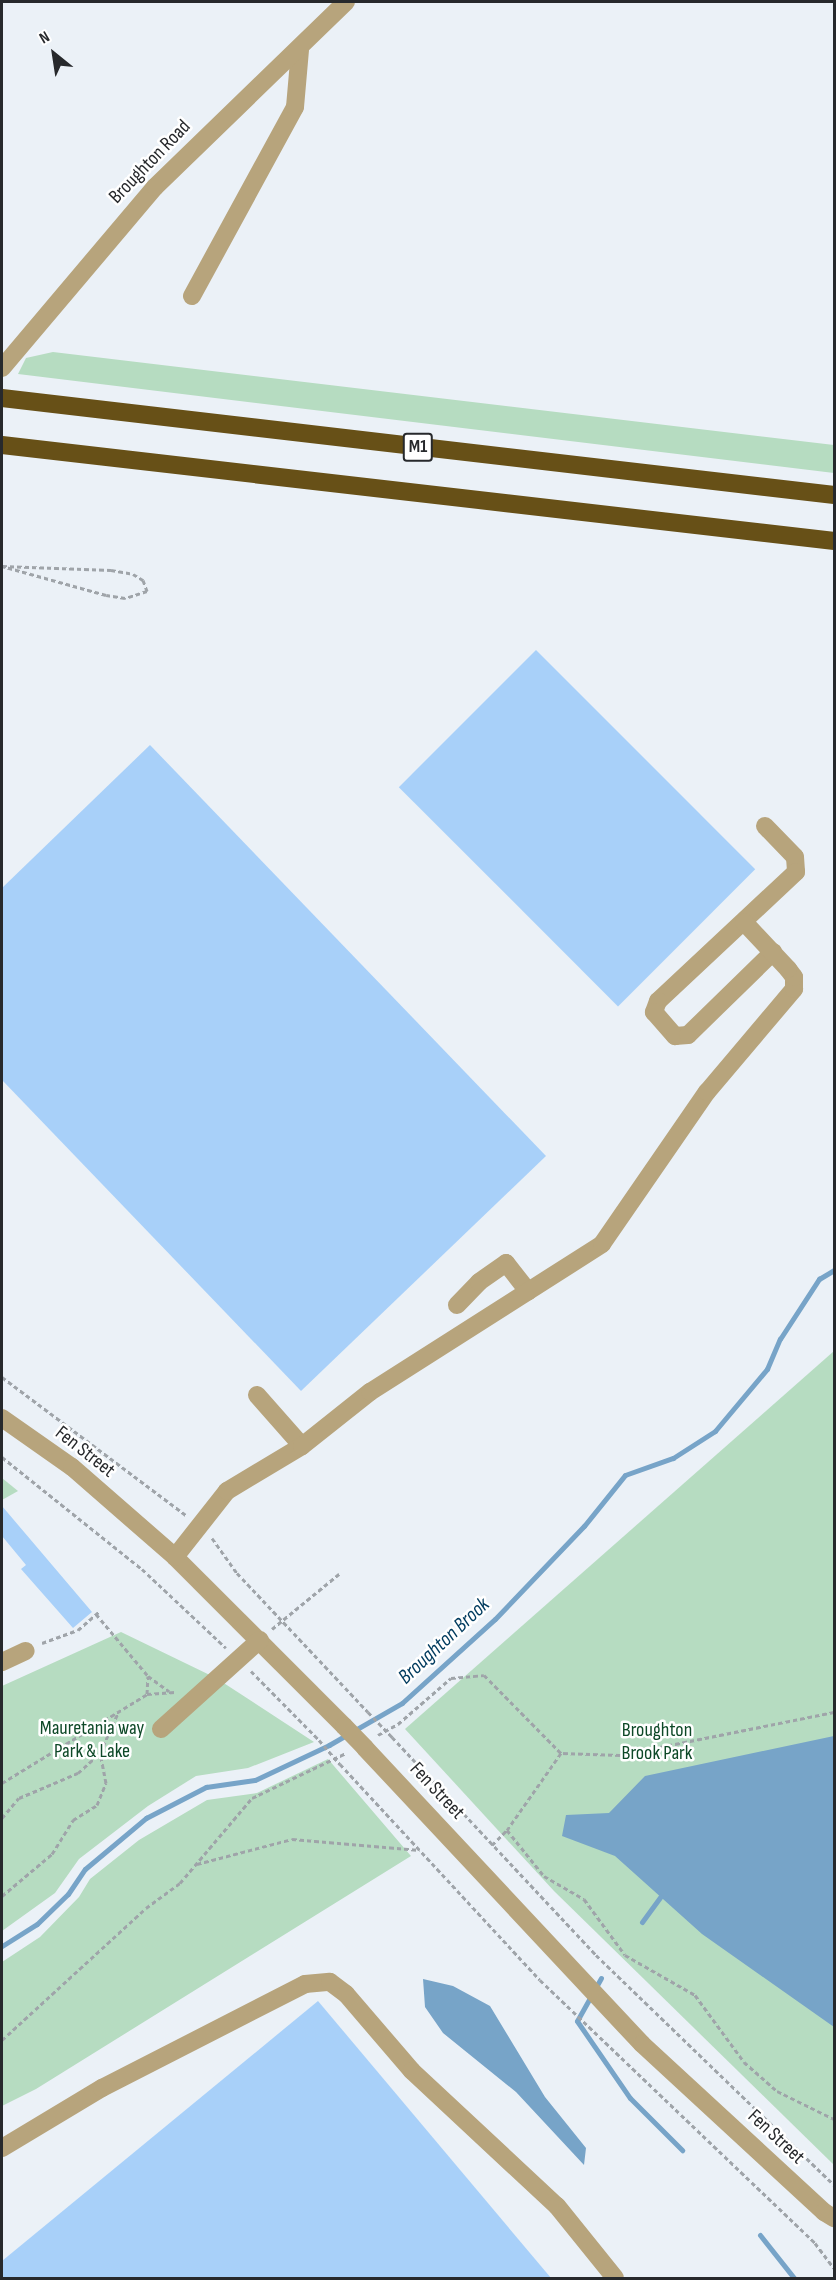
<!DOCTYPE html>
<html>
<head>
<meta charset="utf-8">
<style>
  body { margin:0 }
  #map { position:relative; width:836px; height:2280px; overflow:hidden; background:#ebf1f7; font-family:"Sofia Sans Condensed",sans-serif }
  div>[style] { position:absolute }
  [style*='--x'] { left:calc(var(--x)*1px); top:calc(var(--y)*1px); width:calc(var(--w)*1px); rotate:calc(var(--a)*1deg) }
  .green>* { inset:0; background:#b6dcc1 }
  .water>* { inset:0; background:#77a4c8 }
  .stream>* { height:5px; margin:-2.5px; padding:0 2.5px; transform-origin:2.5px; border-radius:2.5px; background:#77a4c8 }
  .building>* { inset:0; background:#a8d0f9; transform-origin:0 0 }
  .path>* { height:3px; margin-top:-1.5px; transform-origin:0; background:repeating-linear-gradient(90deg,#9fa4a9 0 4.5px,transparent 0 7.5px) }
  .minor>* { height:18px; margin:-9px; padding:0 9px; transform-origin:9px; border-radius:9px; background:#b7a47c }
  .highway>* { height:18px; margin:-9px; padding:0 9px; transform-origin:9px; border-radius:9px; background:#675017 }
  .path-bridge>* { height:3px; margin-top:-1.5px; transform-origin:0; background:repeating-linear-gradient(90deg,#9fa4a9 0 4.5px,transparent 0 7.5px) }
  .minor-bridge>* { height:18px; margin:-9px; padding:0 9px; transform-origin:9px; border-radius:9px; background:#b7a47c }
  span { translate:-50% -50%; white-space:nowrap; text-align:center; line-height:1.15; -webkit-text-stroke:5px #fff; paint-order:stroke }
  .shield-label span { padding:2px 4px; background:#fff; border:2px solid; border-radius:4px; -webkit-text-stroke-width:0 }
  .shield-label { font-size:18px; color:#27292c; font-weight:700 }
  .street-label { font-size:20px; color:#27292c }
  .park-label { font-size:20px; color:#0d4827 }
  .water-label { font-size:21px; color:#003b5e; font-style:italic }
  .frame { position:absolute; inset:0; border:3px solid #27292c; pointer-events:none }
  .north { position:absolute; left:24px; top:24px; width:60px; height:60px; -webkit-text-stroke:4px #fff; paint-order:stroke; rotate:330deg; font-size:16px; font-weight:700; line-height:24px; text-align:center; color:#27292c }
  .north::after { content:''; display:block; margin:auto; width:21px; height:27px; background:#27292c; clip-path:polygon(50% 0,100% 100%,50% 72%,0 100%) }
</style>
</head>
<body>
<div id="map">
  <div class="green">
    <i style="clip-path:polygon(53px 352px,834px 445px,834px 473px,18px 374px,26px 358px)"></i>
    <i style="clip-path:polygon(834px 1351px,834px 2165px,554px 1891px,405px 1729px)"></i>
    <i style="clip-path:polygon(2px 1478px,18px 1491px,2px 1500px)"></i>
    <i style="clip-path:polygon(121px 1632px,216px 1678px,314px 1742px,248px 1768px,196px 1776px,148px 1806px,79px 1859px,55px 1893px,2px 1931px,2px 1686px)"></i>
    <i style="clip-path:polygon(328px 1759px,411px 1856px,36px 2089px,2px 2106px,2px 1962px,40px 1937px,79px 1897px,90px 1879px,139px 1840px,207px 1800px,257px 1793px)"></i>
  </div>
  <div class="water">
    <i style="clip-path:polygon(834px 1736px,834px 2027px,702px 1934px,615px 1856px,562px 1836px,566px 1815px,609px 1813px,645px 1776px)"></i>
    <i style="clip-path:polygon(423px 1979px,453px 1986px,490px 2006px,545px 2097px,586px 2148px,584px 2165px,516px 2092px,443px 2033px,425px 2007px)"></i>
  </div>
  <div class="stream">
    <i style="--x:642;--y:1922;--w:31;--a:-54"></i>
    <i style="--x:2;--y:1946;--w:41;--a:-32.2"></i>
    <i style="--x:37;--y:1924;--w:43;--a:-44.1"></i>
    <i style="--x:68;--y:1894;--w:30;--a:-56"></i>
    <i style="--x:85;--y:1869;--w:80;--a:-39.9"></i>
    <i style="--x:146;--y:1818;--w:68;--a:-27.3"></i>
    <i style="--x:206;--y:1787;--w:49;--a:-8.1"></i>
    <i style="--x:255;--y:1780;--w:82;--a:-25.3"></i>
    <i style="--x:329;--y:1745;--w:84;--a:-29.9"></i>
    <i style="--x:402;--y:1703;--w:125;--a:-42.1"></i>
    <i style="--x:495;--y:1619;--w:129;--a:-46.3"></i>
    <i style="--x:584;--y:1526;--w:65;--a:-51.2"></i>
    <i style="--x:625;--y:1475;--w:51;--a:-19.5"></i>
    <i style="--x:673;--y:1458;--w:50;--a:-32.7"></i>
    <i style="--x:715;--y:1431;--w:81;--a:-50"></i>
    <i style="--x:767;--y:1369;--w:33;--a:-67"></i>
    <i style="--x:780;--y:1339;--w:72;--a:-57"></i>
    <i style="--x:819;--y:1279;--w:17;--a:-31"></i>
    <i style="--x:601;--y:1978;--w:49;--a:119.2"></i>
    <i style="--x:577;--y:2021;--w:93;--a:55.5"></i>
    <i style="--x:630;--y:2098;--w:74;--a:45"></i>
    <i style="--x:760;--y:2235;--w:55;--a:51.7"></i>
  </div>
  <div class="building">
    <i style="left:536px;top:650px;width:310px;height:194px;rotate:45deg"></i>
    <i style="clip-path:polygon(150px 745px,546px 1156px,301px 1391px,2px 1080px,2px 888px)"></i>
    <i style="clip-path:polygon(2px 1506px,92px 1612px,73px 1628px,21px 1569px,26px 1565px,2px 1536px)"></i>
    <i style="clip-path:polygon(318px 2001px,551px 2278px,2px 2278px,2px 2261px)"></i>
  </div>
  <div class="path">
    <i style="--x:2;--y:566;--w:109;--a:2.1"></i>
    <i style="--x:111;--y:570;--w:22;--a:10"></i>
    <i style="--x:133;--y:574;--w:12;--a:31"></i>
    <i style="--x:143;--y:580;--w:12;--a:70"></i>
    <i style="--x:147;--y:591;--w:23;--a:162"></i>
    <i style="--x:125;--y:598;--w:19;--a:-171"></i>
    <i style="--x:106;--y:595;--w:108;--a:-164.4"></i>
    <i style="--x:2;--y:1377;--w:231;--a:36.9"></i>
    <i style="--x:2;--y:1457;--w:179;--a:38.7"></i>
    <i style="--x:142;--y:1569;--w:115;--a:43.2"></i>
    <i style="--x:212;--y:1538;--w:43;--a:54.5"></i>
    <i style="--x:237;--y:1573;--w:191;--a:46.7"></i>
    <i style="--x:96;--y:1614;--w:81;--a:50"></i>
    <i style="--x:272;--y:1629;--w:87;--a:-39.4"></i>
    <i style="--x:42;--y:1643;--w:38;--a:-20"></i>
    <i style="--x:78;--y:1630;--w:29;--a:-41"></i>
    <i style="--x:251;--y:1671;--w:97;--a:45.4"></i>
    <i style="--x:147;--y:1694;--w:18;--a:-87"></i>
    <i style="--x:148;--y:1676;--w:26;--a:36"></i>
    <i style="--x:834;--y:1712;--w:218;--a:168.6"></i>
    <i style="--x:620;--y:1755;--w:59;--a:-178.1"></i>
    <i style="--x:561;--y:1753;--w:94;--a:125"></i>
    <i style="--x:507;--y:1830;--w:59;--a:51.2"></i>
    <i style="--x:544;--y:1876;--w:46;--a:29.9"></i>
    <i style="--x:584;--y:1899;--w:69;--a:53.8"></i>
    <i style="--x:625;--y:1955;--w:81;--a:29.7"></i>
    <i style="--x:695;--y:1995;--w:83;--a:53.8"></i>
    <i style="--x:744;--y:2062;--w:44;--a:41.3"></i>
    <i style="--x:777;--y:2091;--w:64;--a:26.2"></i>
    <i style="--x:378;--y:1735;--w:23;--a:-29"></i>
    <i style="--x:398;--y:1724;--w:70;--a:-41"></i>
    <i style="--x:451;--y:1678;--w:33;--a:-5"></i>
    <i style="--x:484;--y:1675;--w:110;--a:45.4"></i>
    <i style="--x:392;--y:1737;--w:299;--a:46.9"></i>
    <i style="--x:596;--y:1955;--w:331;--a:44"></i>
    <i style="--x:340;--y:1764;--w:294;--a:47.2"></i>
    <i style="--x:540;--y:1980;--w:381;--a:43.7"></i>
    <i style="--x:815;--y:2243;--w:31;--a:53"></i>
    <i style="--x:2;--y:1783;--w:170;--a:-31.5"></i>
    <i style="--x:147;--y:1694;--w:28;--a:-4"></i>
    <i style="--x:2;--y:1818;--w:26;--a:-50"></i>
    <i style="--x:19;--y:1798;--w:64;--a:-23"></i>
    <i style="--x:78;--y:1773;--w:30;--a:-42"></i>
    <i style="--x:100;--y:1753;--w:44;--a:-65.8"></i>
    <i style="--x:492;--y:1845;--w:21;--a:-45"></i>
    <i style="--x:197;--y:1864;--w:98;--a:-14.7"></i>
    <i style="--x:292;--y:1839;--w:128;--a:4.9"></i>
    <i style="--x:2;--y:1896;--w:65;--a:-40"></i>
    <i style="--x:52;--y:1854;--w:40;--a:-58"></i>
    <i style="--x:73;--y:1820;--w:28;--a:-32"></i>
    <i style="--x:97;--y:1805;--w:24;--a:-68"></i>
    <i style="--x:106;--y:1783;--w:31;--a:-101"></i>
    <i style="--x:2;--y:2040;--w:195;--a:-42.5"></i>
    <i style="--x:146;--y:1908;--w:42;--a:-36.3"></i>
    <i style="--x:180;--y:1883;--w:111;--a:-49.7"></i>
    <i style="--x:252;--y:1798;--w:104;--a:-25.6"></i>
  </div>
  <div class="minor">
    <i style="--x:192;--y:296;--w:215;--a:-61.4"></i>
    <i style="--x:295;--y:107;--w:57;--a:-85"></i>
    <i style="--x:2;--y:368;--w:237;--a:-49.8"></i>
    <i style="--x:155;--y:187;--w:266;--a:-44.1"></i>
    <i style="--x:765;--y:826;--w:43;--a:45.9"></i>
    <i style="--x:795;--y:857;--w:15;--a:86"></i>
    <i style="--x:796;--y:872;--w:189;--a:136.9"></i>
    <i style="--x:658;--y:1001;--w:12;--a:110"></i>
    <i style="--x:654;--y:1012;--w:32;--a:49"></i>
    <i style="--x:675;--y:1036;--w:13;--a:-4"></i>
    <i style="--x:688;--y:1035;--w:119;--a:-44.3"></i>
    <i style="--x:457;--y:1305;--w:32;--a:-46"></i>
    <i style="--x:479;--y:1282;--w:33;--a:-35"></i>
    <i style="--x:506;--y:1263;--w:36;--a:52"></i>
    <i style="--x:257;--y:1395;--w:68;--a:48.6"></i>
    <i style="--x:2;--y:1418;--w:85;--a:35"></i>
    <i style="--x:72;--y:1467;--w:137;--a:41.1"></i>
    <i style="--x:175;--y:1557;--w:239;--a:45"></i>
    <i style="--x:175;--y:1557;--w:84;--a:-51.8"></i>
    <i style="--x:227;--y:1491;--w:87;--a:-31"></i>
    <i style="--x:302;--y:1446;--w:87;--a:-38.5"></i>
    <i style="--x:370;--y:1392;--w:275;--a:-32.5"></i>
    <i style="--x:602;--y:1244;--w:185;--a:-55.4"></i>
    <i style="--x:707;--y:1092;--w:135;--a:-49.8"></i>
    <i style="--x:794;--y:989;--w:12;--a:-90"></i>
    <i style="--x:794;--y:977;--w:10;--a:-127"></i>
    <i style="--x:788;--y:969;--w:64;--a:-133.1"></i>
    <i style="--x:2;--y:1662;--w:26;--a:-25"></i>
    <i style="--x:161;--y:1729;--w:133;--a:-42"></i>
    <i style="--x:365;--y:1748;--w:405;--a:46.9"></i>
    <i style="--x:642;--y:2044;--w:248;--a:42.7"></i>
    <i style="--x:824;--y:2212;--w:12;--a:31"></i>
    <i style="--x:2;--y:2148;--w:117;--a:-31"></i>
    <i style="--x:102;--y:2088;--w:228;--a:-27.1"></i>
    <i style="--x:305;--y:1984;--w:25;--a:-5"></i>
    <i style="--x:330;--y:1982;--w:20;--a:37"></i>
    <i style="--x:346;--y:1994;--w:101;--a:49.4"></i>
    <i style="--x:412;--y:2071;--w:198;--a:43"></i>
    <i style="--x:557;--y:2206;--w:92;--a:51.1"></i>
  </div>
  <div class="highway">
    <i style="--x:2;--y:398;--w:838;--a:6.65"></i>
    <i style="--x:2;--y:445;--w:838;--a:6.58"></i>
  </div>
  <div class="path-bridge">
    <i style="--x:368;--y:1712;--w:35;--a:46"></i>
    <i style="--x:319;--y:1740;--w:32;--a:49"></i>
  </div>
  <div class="minor-bridge">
    <i style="--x:344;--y:1726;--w:30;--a:46"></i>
  </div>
  <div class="shield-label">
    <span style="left:418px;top:447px">M1</span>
  </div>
  <div class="street-label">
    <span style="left:150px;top:162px;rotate:-46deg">Broughton Road</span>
    <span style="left:85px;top:1452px;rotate:38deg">Fen Street</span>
    <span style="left:437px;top:1791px;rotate:47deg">Fen Street</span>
    <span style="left:776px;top:2137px;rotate:43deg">Fen Street</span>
  </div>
  <div class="park-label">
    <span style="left:92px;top:1740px">Mauretania way<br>Park &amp; Lake</span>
    <span style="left:657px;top:1742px">Broughton<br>Brook Park</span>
  </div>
  <div class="water-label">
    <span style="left:444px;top:1641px;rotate:-43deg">Broughton Brook</span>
  </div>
  <div class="frame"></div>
  <div class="north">N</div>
</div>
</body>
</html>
